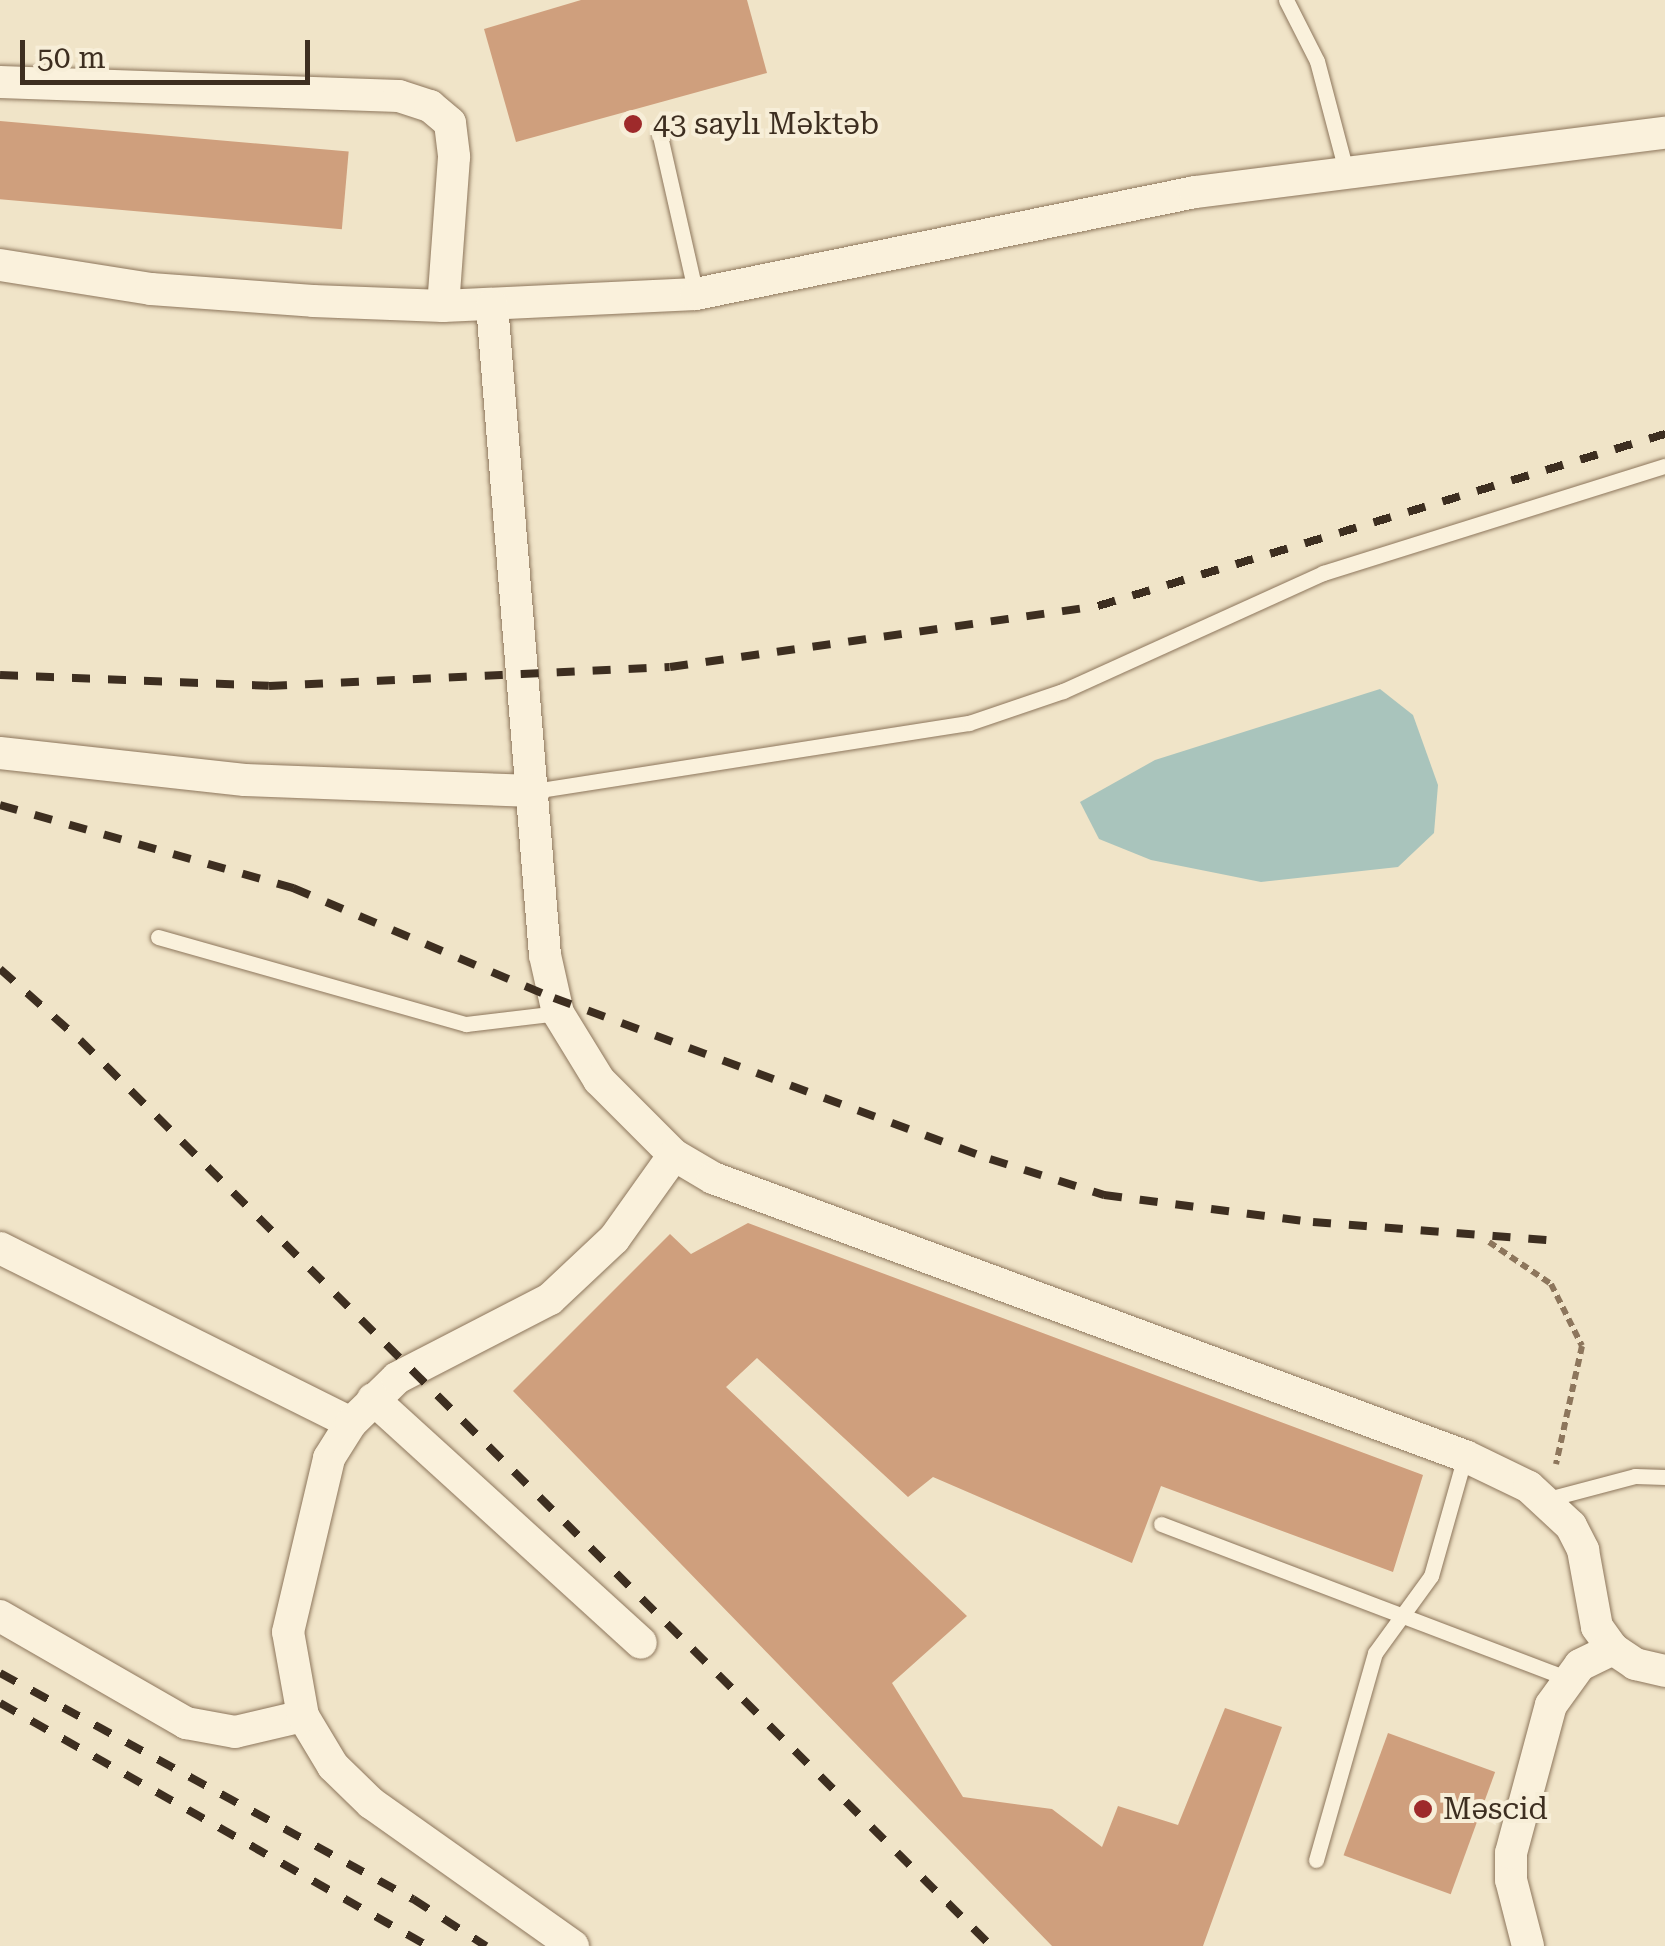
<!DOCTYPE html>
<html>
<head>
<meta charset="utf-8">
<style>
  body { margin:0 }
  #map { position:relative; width:1665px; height:1946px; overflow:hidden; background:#f0e4c8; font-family:"Roboto Serif",serif }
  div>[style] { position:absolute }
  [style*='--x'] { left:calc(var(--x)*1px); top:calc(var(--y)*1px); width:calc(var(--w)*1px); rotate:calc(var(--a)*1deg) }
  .water>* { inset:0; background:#a9c4bc }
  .building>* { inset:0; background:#cf9f7d; transform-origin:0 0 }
  .path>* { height:6px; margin-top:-3px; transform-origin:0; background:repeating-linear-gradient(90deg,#8d765c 0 8px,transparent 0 13px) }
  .roads { filter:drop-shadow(0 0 2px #8d765c) drop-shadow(0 0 2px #8d765c) }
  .service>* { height:15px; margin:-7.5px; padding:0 7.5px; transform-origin:7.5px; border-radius:7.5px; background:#faf1dc }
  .minor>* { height:32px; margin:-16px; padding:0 16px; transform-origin:16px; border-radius:16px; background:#faf1dc }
  .rail>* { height:8px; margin-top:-4px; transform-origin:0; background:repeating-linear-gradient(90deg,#3d2e20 0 18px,transparent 0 36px) }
  .dots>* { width:28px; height:28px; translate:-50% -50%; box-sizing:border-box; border:5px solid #f7eed8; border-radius:50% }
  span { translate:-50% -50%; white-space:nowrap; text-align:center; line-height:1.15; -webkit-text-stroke:8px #f7eed8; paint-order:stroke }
  .poi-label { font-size:30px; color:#3d2e20 }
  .left { translate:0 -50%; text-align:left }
  .scale { position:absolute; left:20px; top:40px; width:290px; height:45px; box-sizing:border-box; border:5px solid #3d2e20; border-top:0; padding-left:12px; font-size:30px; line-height:35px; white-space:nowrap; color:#3d2e20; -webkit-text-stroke:8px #f7eed8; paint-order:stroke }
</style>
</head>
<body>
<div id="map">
  <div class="water">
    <i style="clip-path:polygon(1380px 689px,1413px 715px,1438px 785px,1434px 833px,1398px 867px,1261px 882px,1151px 860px,1099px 839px,1080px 802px,1155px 760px)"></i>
  </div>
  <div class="building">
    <i style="clip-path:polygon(581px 0,747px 0,767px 73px,516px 142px,484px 29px)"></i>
    <i style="left:0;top:121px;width:350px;height:78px;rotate:5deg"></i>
    <i style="clip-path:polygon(748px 1223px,1423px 1475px,1393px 1572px,1161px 1486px,1132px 1563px,933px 1477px,908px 1497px,757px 1358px,726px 1387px,967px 1616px,892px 1683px,963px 1797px,1052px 1809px,1102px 1847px,1118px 1806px,1178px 1825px,1225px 1708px,1282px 1727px,1203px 1946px,1052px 1946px,513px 1391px,670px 1234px,691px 1254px)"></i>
    <i style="left:1388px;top:1733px;width:114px;height:130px;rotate:20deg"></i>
  </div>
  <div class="path">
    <i style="--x:1489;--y:1242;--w:75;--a:34.1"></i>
    <i style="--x:1551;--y:1284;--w:69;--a:63.4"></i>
    <i style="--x:1582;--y:1346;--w:121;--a:102.4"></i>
  </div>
  <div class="roads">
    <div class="service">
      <i style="--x:1286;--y:0;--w:68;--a:63.1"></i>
      <i style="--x:1317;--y:61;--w:114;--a:75.2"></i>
      <i style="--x:660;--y:136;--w:162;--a:77.2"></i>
      <i style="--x:534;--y:791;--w:440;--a:-8.9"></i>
      <i style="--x:969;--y:723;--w:99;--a:-18.8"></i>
      <i style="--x:1063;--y:691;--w:286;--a:-24.4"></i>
      <i style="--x:1323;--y:573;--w:358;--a:-17.4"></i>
      <i style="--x:158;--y:937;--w:320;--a:15.8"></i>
      <i style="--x:466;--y:1024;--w:93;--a:-6.8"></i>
      <i style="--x:1548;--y:1499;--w:90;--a:-14.8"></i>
      <i style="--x:1635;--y:1476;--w:30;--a:2"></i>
      <i style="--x:1161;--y:1524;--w:433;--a:20.8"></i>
      <i style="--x:1316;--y:1860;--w:215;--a:-74.1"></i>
      <i style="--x:1375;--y:1653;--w:95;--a:-54"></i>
      <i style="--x:1431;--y:1576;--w:125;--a:-74.2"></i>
    </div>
    <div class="minor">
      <i style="--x:0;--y:82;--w:399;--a:2"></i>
      <i style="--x:399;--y:96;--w:33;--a:18"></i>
      <i style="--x:430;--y:106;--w:26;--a:40"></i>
      <i style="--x:450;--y:123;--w:34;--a:83"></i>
      <i style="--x:454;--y:157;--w:149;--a:94.2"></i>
      <i style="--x:0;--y:265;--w:153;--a:9"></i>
      <i style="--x:151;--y:289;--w:162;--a:4.2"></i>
      <i style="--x:313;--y:301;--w:130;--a:2.2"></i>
      <i style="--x:443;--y:306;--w:253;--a:-2.7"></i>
      <i style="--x:696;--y:294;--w:509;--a:-11.55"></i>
      <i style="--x:1195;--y:192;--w:474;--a:-7.2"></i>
      <i style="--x:492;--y:305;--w:652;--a:85.34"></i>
      <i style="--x:545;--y:955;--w:59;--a:77.4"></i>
      <i style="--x:558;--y:1013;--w:79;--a:58.5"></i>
      <i style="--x:599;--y:1080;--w:106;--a:45"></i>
      <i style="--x:674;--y:1155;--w:45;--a:30.5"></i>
      <i style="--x:713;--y:1178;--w:802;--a:20.29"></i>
      <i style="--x:1465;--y:1456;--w:71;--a:25.8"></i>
      <i style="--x:1529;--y:1487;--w:57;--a:42.9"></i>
      <i style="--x:1571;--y:1526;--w:27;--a:63"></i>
      <i style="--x:1583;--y:1550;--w:78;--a:79.7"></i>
      <i style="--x:1597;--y:1627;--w:27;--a:54"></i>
      <i style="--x:1613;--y:1649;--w:27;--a:34"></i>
      <i style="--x:1635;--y:1664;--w:31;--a:13"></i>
      <i style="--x:0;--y:753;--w:246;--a:6.3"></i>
      <i style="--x:245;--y:780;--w:289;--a:2.2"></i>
      <i style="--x:0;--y:1248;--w:392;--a:26.5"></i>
      <i style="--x:373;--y:1399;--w:362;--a:42.3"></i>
      <i style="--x:0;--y:1616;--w:215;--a:29.9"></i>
      <i style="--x:186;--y:1723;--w:50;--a:10.4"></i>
      <i style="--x:235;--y:1732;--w:70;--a:-13.2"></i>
      <i style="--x:573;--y:1946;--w:247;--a:-144.7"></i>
      <i style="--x:371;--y:1803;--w:53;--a:-135.8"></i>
      <i style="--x:333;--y:1766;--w:58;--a:-121"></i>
      <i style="--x:303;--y:1716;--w:85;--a:-100.1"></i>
      <i style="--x:288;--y:1632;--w:179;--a:-76.7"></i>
      <i style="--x:329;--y:1458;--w:41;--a:-57.8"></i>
      <i style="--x:351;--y:1423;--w:64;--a:-44.4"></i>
      <i style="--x:397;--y:1378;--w:172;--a:-27.3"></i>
      <i style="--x:550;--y:1299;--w:88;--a:-43.2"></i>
      <i style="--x:614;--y:1239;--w:103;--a:-54.5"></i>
      <i style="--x:1528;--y:1946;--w:68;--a:-104.4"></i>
      <i style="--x:1511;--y:1880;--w:27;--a:-90"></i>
      <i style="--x:1511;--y:1853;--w:153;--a:-74.9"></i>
      <i style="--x:1551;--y:1705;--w:49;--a:-54.1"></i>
      <i style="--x:1580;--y:1665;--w:37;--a:-26"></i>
    </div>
  </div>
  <div class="rail">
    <i style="--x:0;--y:675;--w:269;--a:2.3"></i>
    <i style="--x:269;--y:686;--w:401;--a:-2.7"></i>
    <i style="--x:670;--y:667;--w:432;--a:-8.1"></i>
    <i style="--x:1098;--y:606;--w:593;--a:-16.88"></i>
    <i style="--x:0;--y:805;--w:305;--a:15.8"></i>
    <i style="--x:293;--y:888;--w:283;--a:22.9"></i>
    <i style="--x:554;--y:998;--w:465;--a:20.3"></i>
    <i style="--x:990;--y:1159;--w:120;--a:17.5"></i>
    <i style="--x:1104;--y:1195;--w:211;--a:7.4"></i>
    <i style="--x:1313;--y:1222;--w:250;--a:4.4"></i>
    <i style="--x:0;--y:969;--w:107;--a:41.6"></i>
    <i style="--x:80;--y:1040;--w:1285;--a:44.84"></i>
    <i style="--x:0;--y:1673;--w:471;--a:28.7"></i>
    <i style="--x:413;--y:1899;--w:87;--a:32.8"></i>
    <i style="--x:0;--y:1703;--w:491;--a:29.6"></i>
  </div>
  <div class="dots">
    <i style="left:633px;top:124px;background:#9e2a2b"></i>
    <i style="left:1423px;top:1809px;background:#9e2a2b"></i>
  </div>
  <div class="poi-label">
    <span class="left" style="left:653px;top:124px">43 saylı Məktəb</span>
    <span class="left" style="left:1443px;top:1809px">Məscid</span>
  </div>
  <div class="scale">50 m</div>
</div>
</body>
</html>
